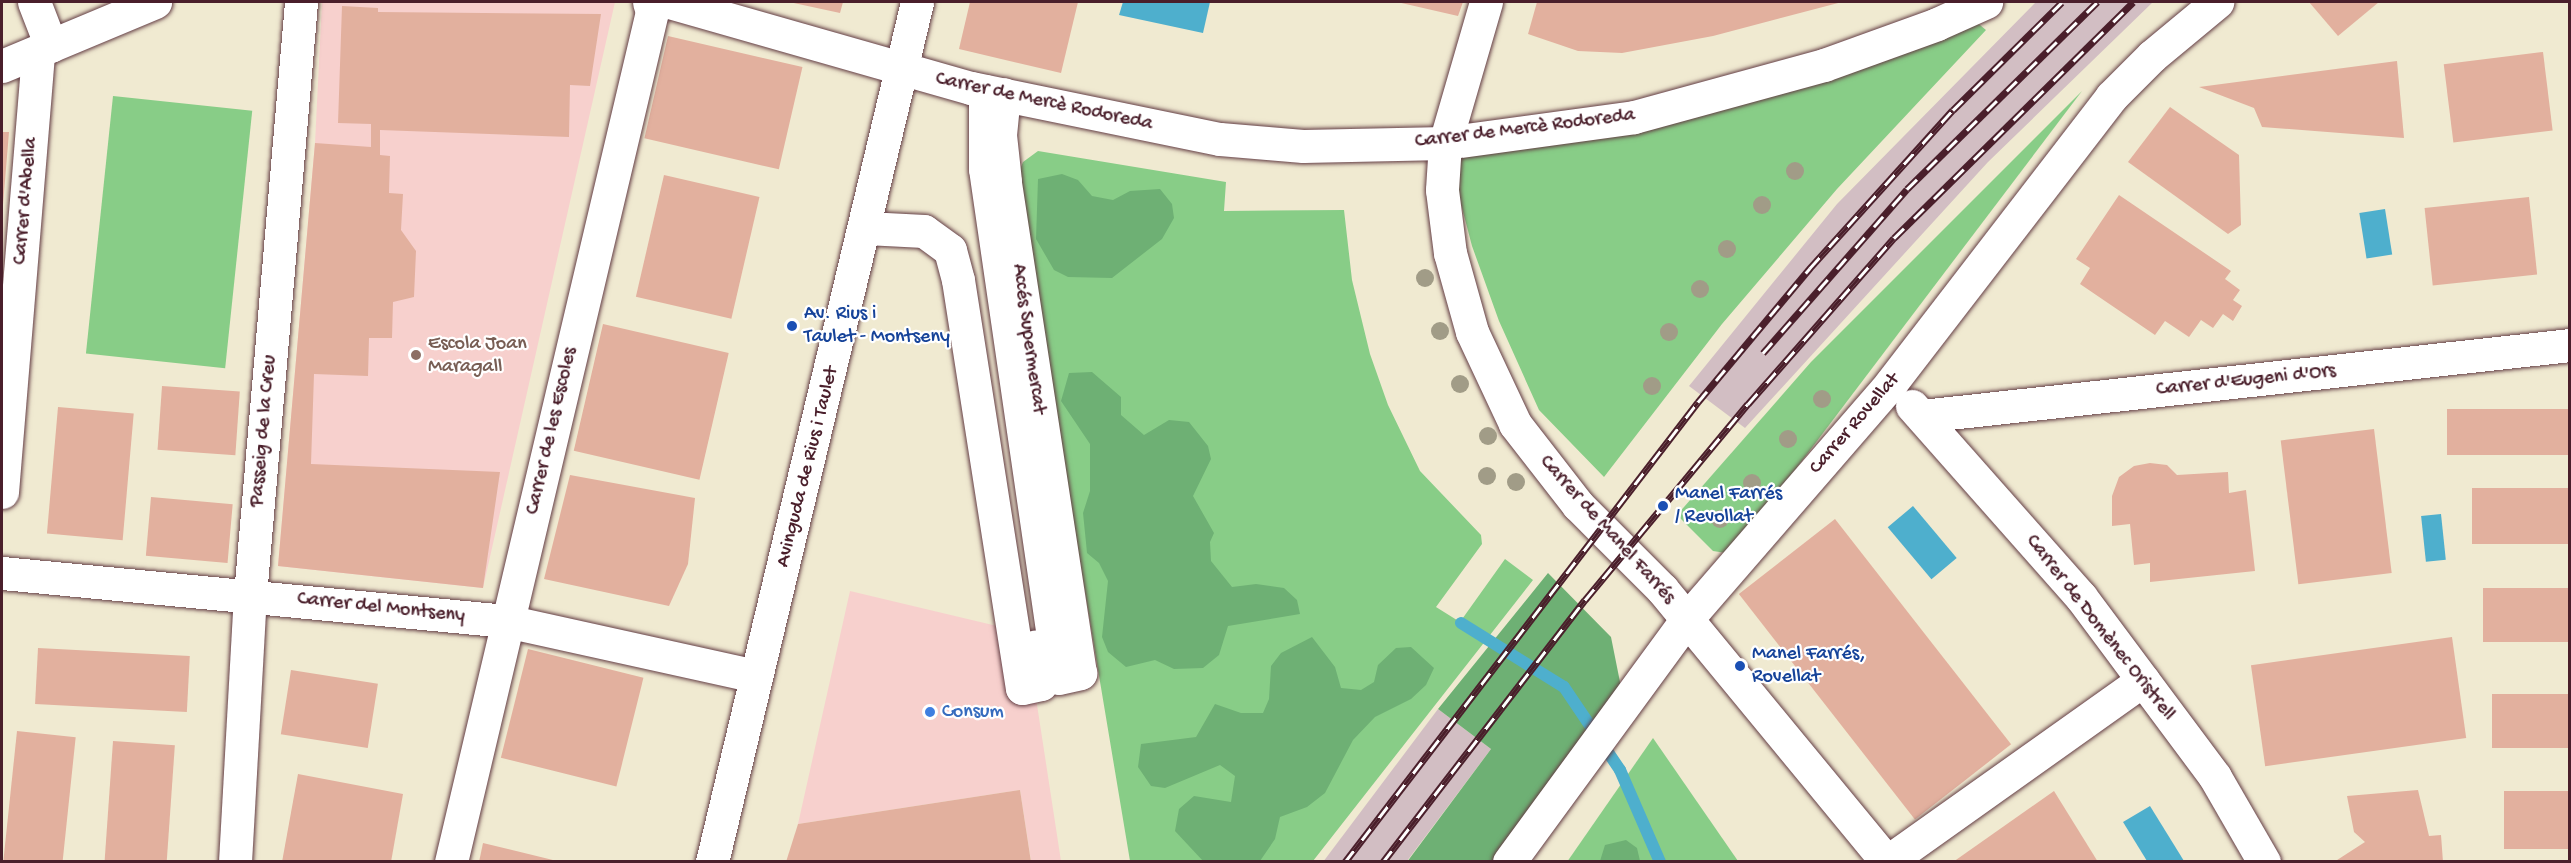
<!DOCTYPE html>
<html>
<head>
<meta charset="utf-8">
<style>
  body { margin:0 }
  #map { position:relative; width:2571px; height:863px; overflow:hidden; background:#f0ead1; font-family:"Gochi Hand",sans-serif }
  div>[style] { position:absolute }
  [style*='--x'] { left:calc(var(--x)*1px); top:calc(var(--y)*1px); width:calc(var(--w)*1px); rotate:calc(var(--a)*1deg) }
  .built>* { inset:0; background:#f7d0cd }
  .industrial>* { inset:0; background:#d2bec3 }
  .green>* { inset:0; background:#88cd87; transform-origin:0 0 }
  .forest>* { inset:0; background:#6eb074 }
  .water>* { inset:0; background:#4eafcd; transform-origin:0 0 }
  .stream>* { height:12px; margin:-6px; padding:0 6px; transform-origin:6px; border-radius:6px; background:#4eafcd }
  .building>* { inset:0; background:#e2b09e; transform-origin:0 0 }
  .roads { filter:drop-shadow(0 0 2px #633d44) drop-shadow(0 0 2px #633d44) }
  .minor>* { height:33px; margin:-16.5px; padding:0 16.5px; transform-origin:16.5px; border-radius:16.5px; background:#fff }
  .rail>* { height:7px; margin-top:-3.5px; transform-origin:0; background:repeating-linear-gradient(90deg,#fff 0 14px,#4a1f2b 0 28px); box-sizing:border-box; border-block:2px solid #4a1f2b }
  .trees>* { width:18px; height:18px; margin:-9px; border-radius:50%; background:#a19c87 }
  .dots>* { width:16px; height:16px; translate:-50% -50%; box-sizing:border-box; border:3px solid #fff; border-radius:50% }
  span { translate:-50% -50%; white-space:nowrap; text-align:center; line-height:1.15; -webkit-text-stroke:4.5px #fff; paint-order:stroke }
  .street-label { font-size:20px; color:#4a1f2b }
  .transit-label { font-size:20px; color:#164399 }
  .left { translate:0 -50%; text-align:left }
  .education-label { font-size:20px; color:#785e54 }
  .shop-label { font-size:20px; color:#366cbe }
  .frame { position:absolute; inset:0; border:3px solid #4a1f2b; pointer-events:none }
</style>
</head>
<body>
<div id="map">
  <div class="built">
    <i style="clip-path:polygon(322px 2px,615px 2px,483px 588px,278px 566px,315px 143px)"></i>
    <i style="clip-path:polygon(850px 591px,1026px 633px,1061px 861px,1031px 861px,1020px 790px,798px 824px)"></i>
  </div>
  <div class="industrial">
    <i style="clip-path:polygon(2036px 2px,2153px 2px,1988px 162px,1745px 428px,1689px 386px,1837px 204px)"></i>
    <i style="clip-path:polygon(1438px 709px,1491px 749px,1407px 861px,1323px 862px)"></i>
  </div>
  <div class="green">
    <i style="clip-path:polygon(1963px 11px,1986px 30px,1837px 189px,1722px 324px,1604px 477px,1539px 410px,1499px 321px,1472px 246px,1445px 143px,1634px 117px)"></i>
    <i style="clip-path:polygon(2082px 91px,1739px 544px,1726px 553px,1713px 551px,1677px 515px,1811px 362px)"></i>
    <i style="left:113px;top:96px;width:140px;height:259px;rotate:6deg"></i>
    <i style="clip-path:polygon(1038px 151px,1226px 182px,1224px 211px,1344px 210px,1352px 280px,1370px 354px,1388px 405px,1420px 471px,1481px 535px,1482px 544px,1436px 607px,1460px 622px,1505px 559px,1533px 580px,1313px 861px,1130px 861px,1016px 179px,1023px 162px)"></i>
    <i style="clip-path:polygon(1653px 738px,1738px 861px,1567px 862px)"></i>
  </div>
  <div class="forest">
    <i style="clip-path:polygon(1062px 174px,1078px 180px,1092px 196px,1113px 200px,1130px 191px,1160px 189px,1172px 204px,1174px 218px,1162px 239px,1112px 278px,1068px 277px,1054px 270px,1036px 239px,1038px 179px)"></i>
    <i style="clip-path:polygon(1092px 372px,1121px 397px,1121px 415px,1144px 435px,1169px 420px,1189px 422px,1208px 446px,1211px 459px,1193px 496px,1214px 533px,1210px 542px,1211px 561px,1232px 587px,1256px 584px,1284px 588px,1297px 600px,1300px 614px,1228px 626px,1219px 655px,1203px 668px,1174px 669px,1155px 660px,1126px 667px,1108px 652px,1102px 637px,1108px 581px,1099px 563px,1087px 553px,1083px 513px,1090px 491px,1090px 444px,1061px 401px,1069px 373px)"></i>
    <i style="clip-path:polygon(1548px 573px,1611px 637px,1622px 692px,1494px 861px,1407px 862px,1491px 749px,1438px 709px)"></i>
    <i style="clip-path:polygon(1312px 637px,1335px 667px,1341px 688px,1361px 690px,1374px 682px,1378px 665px,1396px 648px,1411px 647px,1434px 668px,1426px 685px,1411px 699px,1375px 717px,1353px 740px,1325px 793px,1307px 807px,1280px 817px,1275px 839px,1260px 861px,1203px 861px,1175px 831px,1179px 809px,1194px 796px,1231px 802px,1235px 776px,1220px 765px,1165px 788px,1151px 786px,1138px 767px,1141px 744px,1196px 737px,1215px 704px,1241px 713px,1263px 713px,1269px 699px,1271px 666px,1281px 653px)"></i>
    <i style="clip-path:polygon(1626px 840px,1637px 848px,1640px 861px,1600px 861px,1605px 845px)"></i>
  </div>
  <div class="water">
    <i style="clip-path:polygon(1123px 2px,1210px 2px,1203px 33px,1119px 15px)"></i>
    <i style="left:2385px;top:209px;width:46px;height:26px;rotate:81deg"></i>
    <i style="left:1913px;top:506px;width:68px;height:33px;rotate:50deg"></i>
    <i style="left:2441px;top:514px;width:46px;height:20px;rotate:84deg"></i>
    <i style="clip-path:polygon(2150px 806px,2184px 861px,2147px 861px,2123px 822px)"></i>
  </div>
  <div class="stream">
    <i style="--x:1461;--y:623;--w:121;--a:31.9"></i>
    <i style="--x:1564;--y:687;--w:100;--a:56"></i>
    <i style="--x:1620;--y:770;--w:100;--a:66.5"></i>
  </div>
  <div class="building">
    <i style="clip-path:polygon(789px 2px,843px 2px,840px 13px)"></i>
    <i style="clip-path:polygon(970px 2px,1078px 2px,1061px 73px,959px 49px)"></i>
    <i style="clip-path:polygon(1397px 2px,1463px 2px,1458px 16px)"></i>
    <i style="clip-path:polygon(1537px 2px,1842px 2px,1713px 36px,1622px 53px,1578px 51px,1528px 34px)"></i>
    <i style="clip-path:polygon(2309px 2px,2379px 2px,2338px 36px)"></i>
    <i style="clip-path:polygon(342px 6px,378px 8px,378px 12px,601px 14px,590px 86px,570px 85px,569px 137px,380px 130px,380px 155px,390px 156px,389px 193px,403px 194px,401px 230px,416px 251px,414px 297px,393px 302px,392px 338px,369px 338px,368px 376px,314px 374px,311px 464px,500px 472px,483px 588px,278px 566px,315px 143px,371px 147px,371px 124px,338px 123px)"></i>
    <i style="left:668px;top:36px;width:138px;height:105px;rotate:13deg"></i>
    <i style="left:2543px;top:52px;width:79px;height:100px;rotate:83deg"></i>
    <i style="clip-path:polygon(2397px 61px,2404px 138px,2262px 127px,2254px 108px,2199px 87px)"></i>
    <i style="clip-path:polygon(2170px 107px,2239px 155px,2241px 225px,2228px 234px,2128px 162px)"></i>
    <i style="clip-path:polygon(2px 132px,9px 132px,3px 205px,2px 205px)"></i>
    <i style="left:664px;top:175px;width:98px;height:125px;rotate:13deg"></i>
    <i style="clip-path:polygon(2119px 195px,2231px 271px,2225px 279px,2240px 290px,2233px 300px,2242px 306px,2233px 321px,2223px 314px,2213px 328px,2201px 320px,2189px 337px,2165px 321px,2155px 335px,2080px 284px,2090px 268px,2076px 259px)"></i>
    <i style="left:2529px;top:197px;width:78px;height:105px;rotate:84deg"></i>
    <i style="left:603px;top:324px;width:129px;height:130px;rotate:13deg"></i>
    <i style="left:162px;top:386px;width:78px;height:64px;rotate:4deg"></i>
    <i style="left:58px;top:407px;width:76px;height:127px;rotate:5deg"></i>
    <i style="left:2570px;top:409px;width:46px;height:123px;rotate:90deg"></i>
    <i style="left:2374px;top:429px;width:145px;height:94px;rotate:83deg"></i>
    <i style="clip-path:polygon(2150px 463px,2167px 465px,2177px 475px,2228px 472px,2229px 493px,2246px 490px,2255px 571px,2150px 582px,2150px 563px,2134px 565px,2130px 524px,2112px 526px,2112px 496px,2119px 477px,2134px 466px)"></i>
    <i style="clip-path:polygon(570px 475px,695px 498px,688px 564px,669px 606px,544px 579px)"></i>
    <i style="left:2570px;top:488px;width:56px;height:98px;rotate:90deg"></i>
    <i style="left:151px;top:497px;width:82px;height:59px;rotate:5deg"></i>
    <i style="left:1835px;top:519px;width:286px;height:122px;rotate:52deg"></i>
    <i style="left:2570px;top:588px;width:54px;height:87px;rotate:90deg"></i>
    <i style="left:2452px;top:637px;width:102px;height:203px;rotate:82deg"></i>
    <i style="left:38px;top:648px;width:152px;height:56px;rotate:3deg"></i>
    <i style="left:528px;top:649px;width:119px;height:112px;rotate:14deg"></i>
    <i style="left:291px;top:670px;width:88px;height:65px;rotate:9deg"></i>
    <i style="left:2570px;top:694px;width:54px;height:78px;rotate:90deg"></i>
    <i style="left:17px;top:731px;width:59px;height:132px;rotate:6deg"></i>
    <i style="left:113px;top:741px;width:62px;height:121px;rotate:4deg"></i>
    <i style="clip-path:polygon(298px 774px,403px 794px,391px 862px,282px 862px)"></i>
    <i style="clip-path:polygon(1020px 790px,1031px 862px,786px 862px,798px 824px)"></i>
    <i style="clip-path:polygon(2418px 790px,2429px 836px,2441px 835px,2443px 862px,2334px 862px,2365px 842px,2354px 832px,2347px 796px)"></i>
    <i style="clip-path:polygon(2054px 791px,2098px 862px,1953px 862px)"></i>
    <i style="left:2570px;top:791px;width:58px;height:66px;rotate:90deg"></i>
    <i style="clip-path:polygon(483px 843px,557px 861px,557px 862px,479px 862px)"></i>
  </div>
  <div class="roads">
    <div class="minor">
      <i style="--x:34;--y:2;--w:47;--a:68.9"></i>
      <i style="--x:669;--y:2;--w:314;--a:15.9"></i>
      <i style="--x:971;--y:88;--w:254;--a:11.6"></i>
      <i style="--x:1220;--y:139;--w:83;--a:4.8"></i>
      <i style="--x:1303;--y:146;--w:142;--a:-1.2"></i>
      <i style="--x:1445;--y:143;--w:191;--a:-7.8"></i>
      <i style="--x:1634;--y:117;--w:197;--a:-15.3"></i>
      <i style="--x:1824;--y:65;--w:120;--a:-19.9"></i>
      <i style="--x:1937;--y:24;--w:54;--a:-24.2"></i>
      <i style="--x:1486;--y:2;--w:147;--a:106.2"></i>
      <i style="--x:1445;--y:143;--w:47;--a:93.7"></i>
      <i style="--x:1442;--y:190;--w:64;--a:82.8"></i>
      <i style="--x:1450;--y:253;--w:82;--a:74.4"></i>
      <i style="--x:1472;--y:332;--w:102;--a:64.9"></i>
      <i style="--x:1515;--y:424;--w:103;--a:52.1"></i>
      <i style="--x:1578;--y:505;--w:119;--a:45"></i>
      <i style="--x:1662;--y:589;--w:354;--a:50.5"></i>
      <i style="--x:2;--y:66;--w:166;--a:-22.7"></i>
      <i style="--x:985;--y:91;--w:78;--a:90"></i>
      <i style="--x:985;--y:169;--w:514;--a:81.73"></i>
      <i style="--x:1059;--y:678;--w:22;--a:-13"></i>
      <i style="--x:1080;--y:673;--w:498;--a:-98.7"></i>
      <i style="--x:1005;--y:181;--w:46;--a:-96.2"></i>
      <i style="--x:1000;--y:135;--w:41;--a:-84.4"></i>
      <i style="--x:866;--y:228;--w:58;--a:3"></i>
      <i style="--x:924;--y:231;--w:32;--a:36"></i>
      <i style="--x:950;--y:250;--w:31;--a:75"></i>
      <i style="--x:958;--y:280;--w:413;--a:81.1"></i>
      <i style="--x:1022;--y:688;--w:19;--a:-12"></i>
      <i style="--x:1041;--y:684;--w:38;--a:-99"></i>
      <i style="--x:1912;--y:406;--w:255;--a:48.5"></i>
      <i style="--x:2081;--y:597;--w:224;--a:53.3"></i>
      <i style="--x:2215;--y:777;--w:98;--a:60"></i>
      <i style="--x:1922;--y:416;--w:652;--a:-6.25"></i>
      <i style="--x:2;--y:492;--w:440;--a:-85.3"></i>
      <i style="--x:2;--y:573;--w:506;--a:5.44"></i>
      <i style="--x:506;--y:621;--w:256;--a:12.4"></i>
      <i style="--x:235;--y:862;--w:267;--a:-86.8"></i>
      <i style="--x:250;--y:595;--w:595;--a:-85.08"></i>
      <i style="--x:451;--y:862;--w:873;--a:-76.7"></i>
      <i style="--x:652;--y:12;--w:10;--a:-107"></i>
      <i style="--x:712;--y:862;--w:884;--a:-76.59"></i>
      <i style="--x:1509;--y:862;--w:300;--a:-53.8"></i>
      <i style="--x:1686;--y:620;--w:313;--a:-49.1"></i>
      <i style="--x:1891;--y:383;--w:361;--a:-52.4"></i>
      <i style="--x:2111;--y:97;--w:58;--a:-45"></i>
      <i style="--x:2152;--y:56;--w:85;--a:-39.7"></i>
      <i style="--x:1887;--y:862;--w:314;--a:-35.4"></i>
    </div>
  </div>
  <div class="rail">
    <i style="--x:1763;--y:353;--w:218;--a:-48.7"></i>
    <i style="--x:1907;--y:189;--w:267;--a:-44.5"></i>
    <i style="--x:1345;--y:862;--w:580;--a:-52.5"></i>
    <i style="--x:1698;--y:402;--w:175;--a:-50.1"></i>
    <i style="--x:1810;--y:268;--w:213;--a:-47.9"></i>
    <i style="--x:1953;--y:110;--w:153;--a:-44.7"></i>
    <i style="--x:1383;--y:862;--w:331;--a:-52.4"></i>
    <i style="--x:1585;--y:600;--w:255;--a:-50.3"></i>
    <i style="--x:1748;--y:404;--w:221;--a:-48.7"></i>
    <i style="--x:1894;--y:238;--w:336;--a:-44.6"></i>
  </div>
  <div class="trees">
    <i style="left:1795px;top:171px"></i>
    <i style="left:1762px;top:205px"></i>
    <i style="left:1727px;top:249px"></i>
    <i style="left:1425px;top:278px"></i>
    <i style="left:1700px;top:289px"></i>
    <i style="left:1440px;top:331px"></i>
    <i style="left:1669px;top:332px"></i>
    <i style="left:1460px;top:384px"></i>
    <i style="left:1652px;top:386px"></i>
    <i style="left:1822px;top:399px"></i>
    <i style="left:1488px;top:436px"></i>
    <i style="left:1788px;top:439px"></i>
    <i style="left:1487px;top:476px"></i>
    <i style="left:1516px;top:482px"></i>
    <i style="left:1752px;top:483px"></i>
    <i style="left:1720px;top:519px"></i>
  </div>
  <div class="dots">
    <i style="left:792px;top:326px;background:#1a4fb4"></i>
    <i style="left:416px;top:355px;background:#8d6e63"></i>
    <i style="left:1663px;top:506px;background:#1a4fb4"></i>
    <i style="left:1740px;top:666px;background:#1a4fb4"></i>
    <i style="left:930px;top:712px;background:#3f7fe0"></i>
  </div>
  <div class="street-label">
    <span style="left:1044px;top:102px;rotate:12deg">Carrer de Mercè Rodoreda</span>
    <span style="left:1525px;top:129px;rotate:-7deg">Carrer de Mercè Rodoreda</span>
    <span style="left:26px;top:201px;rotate:-85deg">Carrer d'Abella</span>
    <span style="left:1028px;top:339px;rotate:82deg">Accés Supermercat</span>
    <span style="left:2246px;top:381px;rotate:-6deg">Carrer d'Eugeni d'Ors</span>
    <span style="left:1855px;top:424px;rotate:-49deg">Carrer Rovellat</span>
    <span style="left:264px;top:431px;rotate:-85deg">Passeig de la Creu</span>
    <span style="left:552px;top:431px;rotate:-77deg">Carrer de les Escoles</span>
    <span style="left:808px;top:467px;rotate:-76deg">Avinguda de Rius i Taulet</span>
    <span style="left:1607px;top:530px;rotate:48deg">Carrer de Manel Farrés</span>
    <span style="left:381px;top:608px;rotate:6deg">Carrer del Montseny</span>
    <span style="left:2100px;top:628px;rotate:52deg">Carrer de Domènec Oristrell</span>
  </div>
  <div class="transit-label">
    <span class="left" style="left:804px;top:326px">Av. Rius i<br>Taulet - Montseny</span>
    <span class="left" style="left:1675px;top:506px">Manel Farrés<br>/ Revollat</span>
    <span class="left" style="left:1752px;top:666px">Manel Farrés,<br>Rovellat</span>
  </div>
  <div class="education-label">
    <span class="left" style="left:428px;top:356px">Escola Joan<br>Maragall</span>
  </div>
  <div class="shop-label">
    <span class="left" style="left:942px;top:712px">Consum</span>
  </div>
  <div class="frame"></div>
</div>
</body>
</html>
